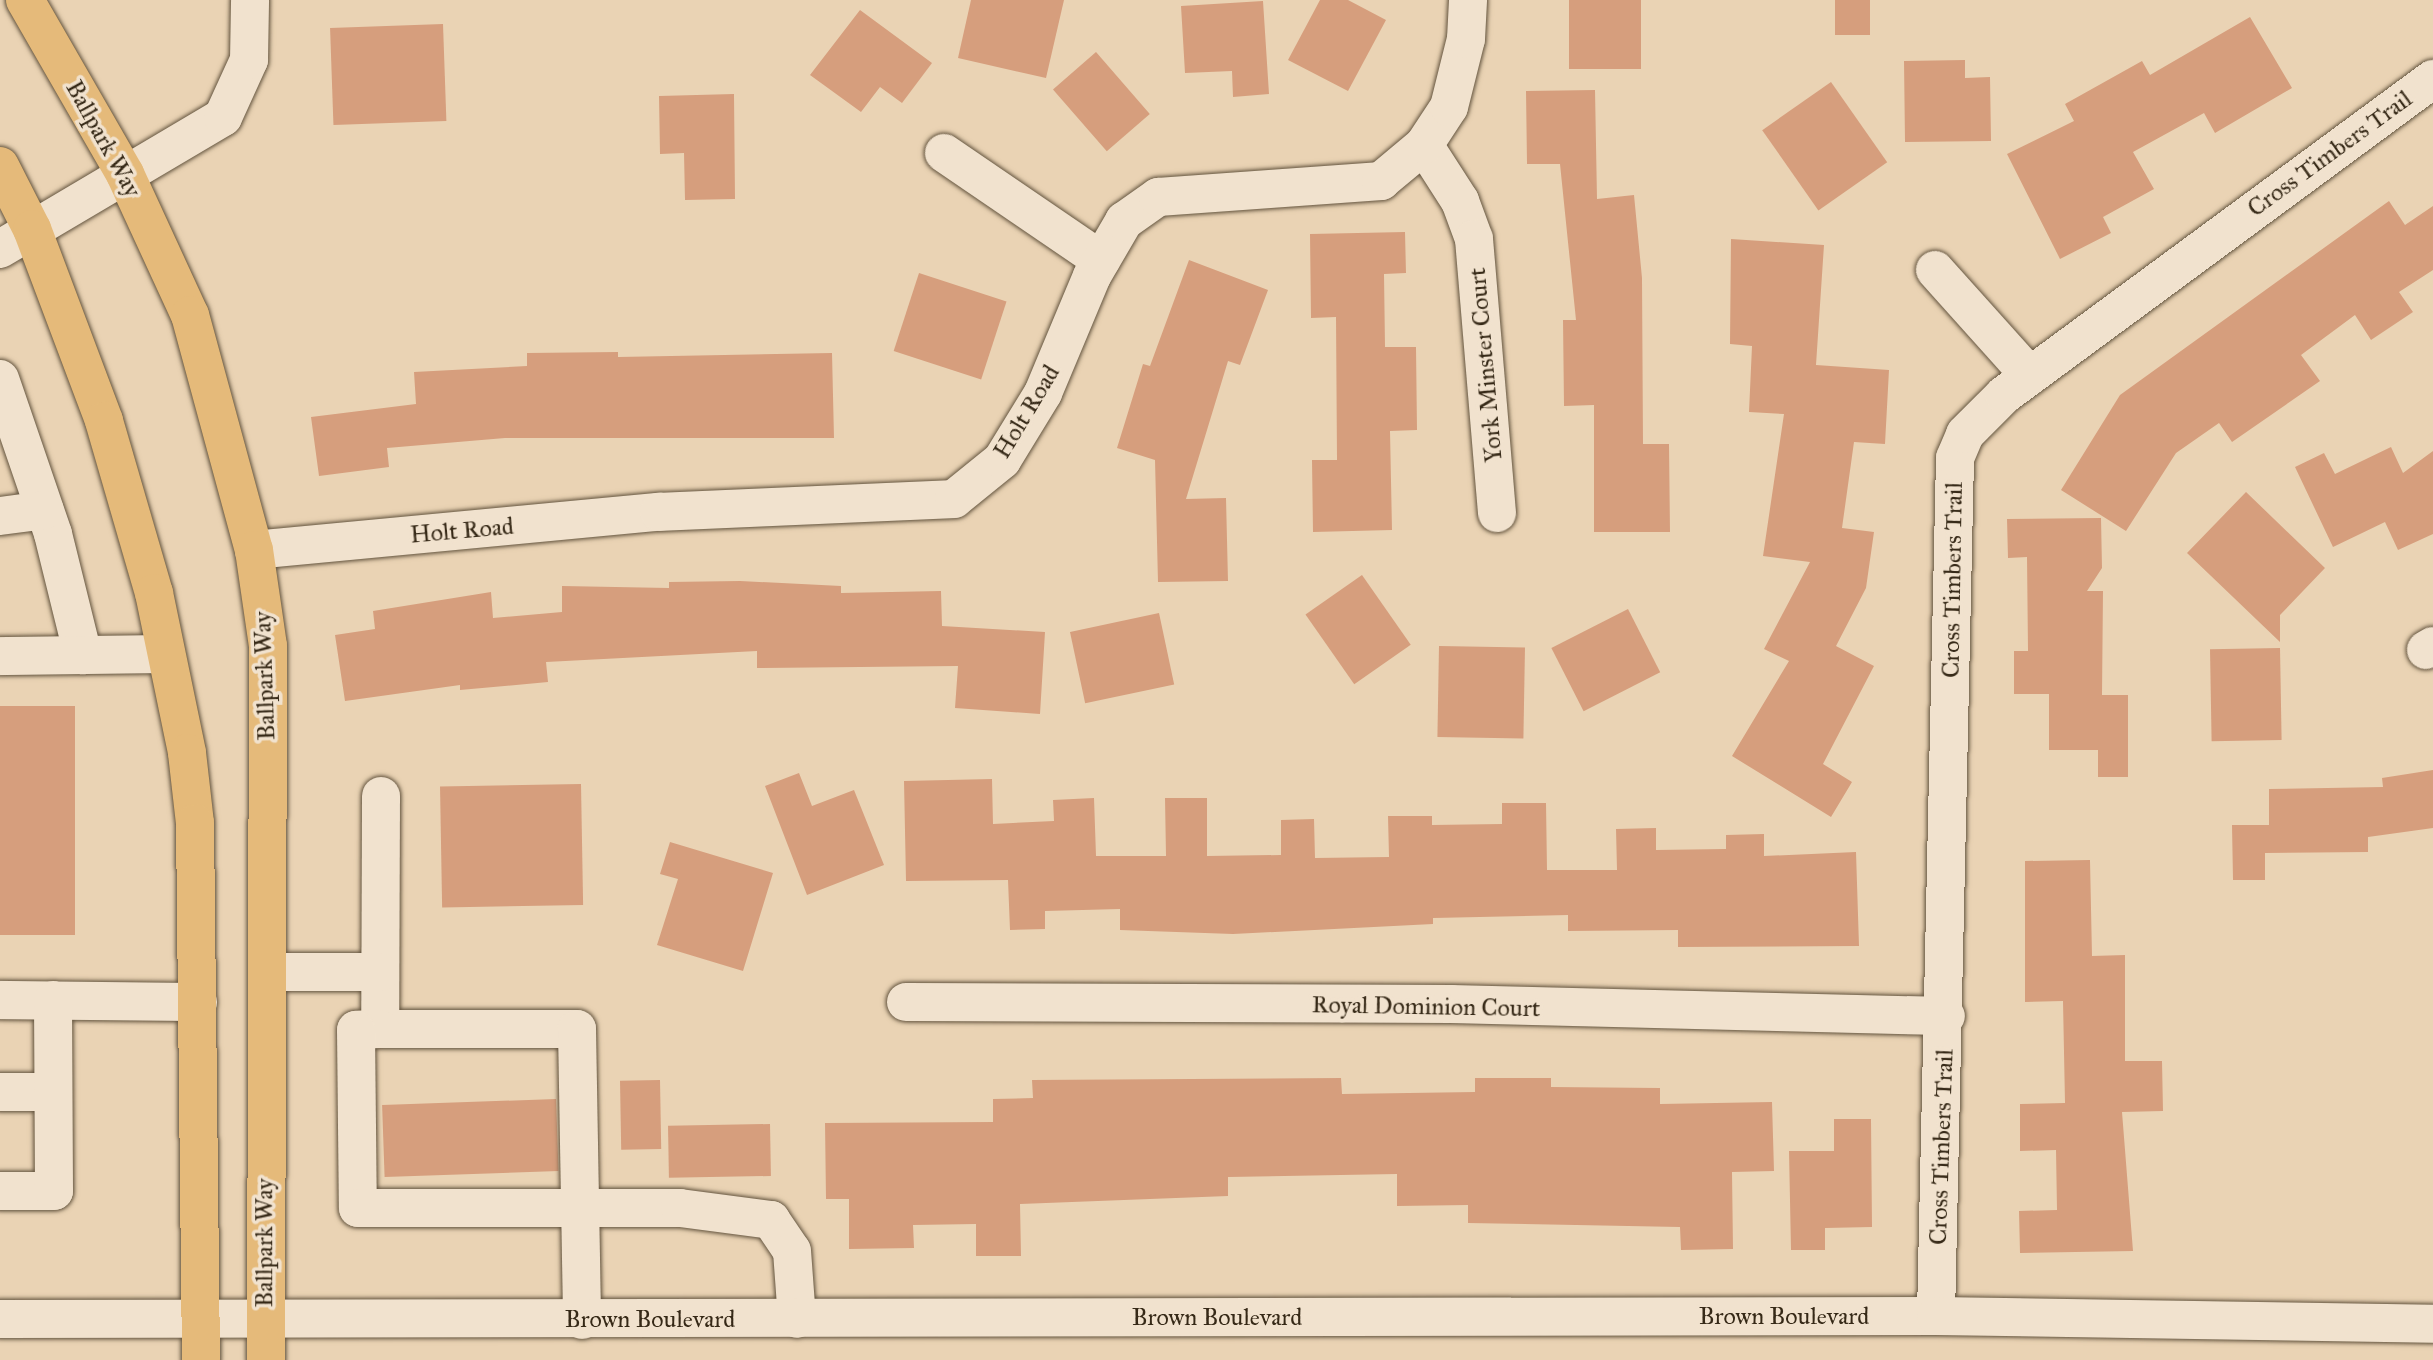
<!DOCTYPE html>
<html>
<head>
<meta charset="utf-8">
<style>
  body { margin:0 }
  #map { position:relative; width:2433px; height:1360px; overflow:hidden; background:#ead3b4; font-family:"IM FELL Great Primer",serif }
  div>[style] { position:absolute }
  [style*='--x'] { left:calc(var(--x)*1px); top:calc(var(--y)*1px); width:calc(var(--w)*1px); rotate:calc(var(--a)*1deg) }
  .building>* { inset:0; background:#d69e7d; transform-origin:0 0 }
  .roads { filter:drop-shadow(0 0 2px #63543e) drop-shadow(0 0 2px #63543e) }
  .minor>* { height:38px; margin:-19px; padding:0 19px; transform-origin:19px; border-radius:19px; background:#f1e2ce }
  .major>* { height:38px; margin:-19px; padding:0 19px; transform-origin:19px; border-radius:19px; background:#e5ba7a }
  span { translate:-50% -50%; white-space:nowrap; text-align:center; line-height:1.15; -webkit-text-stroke:7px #f1e2ce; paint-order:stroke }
  .street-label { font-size:24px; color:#362917 }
</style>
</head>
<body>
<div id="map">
  <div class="building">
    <i style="clip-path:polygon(971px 0,1064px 0,1046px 78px,958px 58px)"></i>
    <i style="clip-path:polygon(1320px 0,1348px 0,1386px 20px,1348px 91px,1288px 60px)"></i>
    <i style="left:1569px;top:0;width:72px;height:69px"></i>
    <i style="left:1835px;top:0;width:35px;height:35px"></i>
    <i style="clip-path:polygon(1263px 1px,1269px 94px,1233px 97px,1232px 71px,1185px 73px,1181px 6px)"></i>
    <i style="clip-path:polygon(860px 10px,932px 63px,902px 103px,880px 87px,861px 112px,810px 75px)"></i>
    <i style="clip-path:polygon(2250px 17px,2292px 88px,2215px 133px,2204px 113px,2133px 152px,2154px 189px,2103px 217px,2111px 233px,2060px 259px,2007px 154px,2074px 121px,2065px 104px,2142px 61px,2150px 75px)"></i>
    <i style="left:443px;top:24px;width:97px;height:113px;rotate:88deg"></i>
    <i style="left:1096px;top:52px;width:82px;height:57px;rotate:49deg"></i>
    <i style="clip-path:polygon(1965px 60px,1965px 78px,1990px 77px,1991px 141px,1905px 142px,1904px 61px)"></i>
    <i style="left:1831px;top:82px;width:98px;height:84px;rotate:55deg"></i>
    <i style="clip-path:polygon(1595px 90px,1597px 199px,1634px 195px,1642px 278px,1643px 444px,1669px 444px,1670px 532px,1594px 532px,1594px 405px,1564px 406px,1563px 320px,1576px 320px,1560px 164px,1527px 164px,1526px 91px)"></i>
    <i style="clip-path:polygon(734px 94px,735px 199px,685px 200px,684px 153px,660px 154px,659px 96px)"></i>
    <i style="clip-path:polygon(2389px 201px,2405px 225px,2433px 206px,2433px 270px,2399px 292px,2413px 312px,2371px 340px,2355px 315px,2301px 355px,2320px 381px,2232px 442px,2219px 423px,2176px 453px,2126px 531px,2061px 490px,2120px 395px)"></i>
    <i style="clip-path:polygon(1405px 232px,1406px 273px,1384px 274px,1385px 347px,1416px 347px,1417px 430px,1390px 431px,1392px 530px,1313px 532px,1312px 460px,1337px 460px,1336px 317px,1311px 318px,1310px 234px)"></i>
    <i style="clip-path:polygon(1731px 239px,1824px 245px,1816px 365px,1889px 370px,1885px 444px,1854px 442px,1842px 528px,1874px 532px,1866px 588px,1836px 646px,1874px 666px,1823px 764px,1852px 782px,1831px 817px,1732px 756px,1789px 661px,1764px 649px,1810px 562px,1763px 556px,1784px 414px,1749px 412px,1752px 346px,1730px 344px)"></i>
    <i style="clip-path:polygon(1189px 260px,1268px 290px,1240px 365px,1228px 361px,1186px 499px,1226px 498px,1228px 581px,1158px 582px,1155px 460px,1117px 448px,1143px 364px,1150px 366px)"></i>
    <i style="left:919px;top:273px;width:92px;height:82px;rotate:18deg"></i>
    <i style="clip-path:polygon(618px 352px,618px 357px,832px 353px,834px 438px,505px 438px,387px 448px,389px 467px,319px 476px,311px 417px,416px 404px,414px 372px,527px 366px,527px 353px)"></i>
    <i style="clip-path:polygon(2391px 447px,2403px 473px,2433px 451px,2433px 534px,2398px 550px,2385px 522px,2333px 547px,2295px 467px,2324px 453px,2335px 474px)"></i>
    <i style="clip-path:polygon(2246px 492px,2325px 568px,2280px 615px,2280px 642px,2187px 553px)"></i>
    <i style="clip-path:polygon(2101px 518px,2102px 568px,2087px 591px,2103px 591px,2102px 695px,2128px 695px,2128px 777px,2098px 777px,2098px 750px,2049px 750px,2049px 694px,2014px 694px,2014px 651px,2028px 651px,2027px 557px,2008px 558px,2007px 519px)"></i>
    <i style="left:1362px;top:575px;width:85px;height:69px;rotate:55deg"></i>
    <i style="clip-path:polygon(740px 581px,841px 586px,841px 593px,941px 591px,942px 626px,1045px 632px,1040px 714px,955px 708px,958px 666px,757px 668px,757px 651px,546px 662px,548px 682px,460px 690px,460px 685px,345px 701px,335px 635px,375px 629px,373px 611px,491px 592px,493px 618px,562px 612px,562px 586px,669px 588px,669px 582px)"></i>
    <i style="left:1628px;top:609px;width:71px;height:86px;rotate:63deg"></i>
    <i style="left:1159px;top:613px;width:73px;height:91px;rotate:78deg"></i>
    <i style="left:1439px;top:646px;width:86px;height:91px;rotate:1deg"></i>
    <i style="left:2280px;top:648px;width:92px;height:70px;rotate:89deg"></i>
    <i style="left:0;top:706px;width:75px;height:229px"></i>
    <i style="clip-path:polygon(2433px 770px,2433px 828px,2368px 837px,2368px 852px,2265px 853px,2265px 880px,2233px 880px,2232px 825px,2269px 825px,2269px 789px,2383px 787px,2382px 778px)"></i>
    <i style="clip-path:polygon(799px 773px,812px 806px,854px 790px,884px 865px,807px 895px,765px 786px)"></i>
    <i style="clip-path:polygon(992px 779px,993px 824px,1054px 821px,1053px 800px,1094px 798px,1096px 856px,1166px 856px,1165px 798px,1207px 798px,1207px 856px,1281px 855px,1281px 820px,1314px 819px,1315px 858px,1389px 857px,1388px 816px,1432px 816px,1432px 825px,1502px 824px,1502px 803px,1546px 803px,1547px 870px,1617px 870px,1616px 829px,1656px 828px,1656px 850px,1726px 849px,1726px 835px,1764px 834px,1764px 856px,1856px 852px,1859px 946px,1678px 947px,1678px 930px,1568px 931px,1568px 915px,1433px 918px,1433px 924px,1233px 934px,1120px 930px,1120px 909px,1045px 911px,1045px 929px,1010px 930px,1008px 880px,906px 881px,904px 781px)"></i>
    <i style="left:581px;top:784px;width:121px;height:141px;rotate:89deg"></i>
    <i style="clip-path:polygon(670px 842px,773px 873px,743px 971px,657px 945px,678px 879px,660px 874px)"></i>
    <i style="clip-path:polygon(2090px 860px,2092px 956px,2125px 955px,2125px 1061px,2162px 1061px,2163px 1111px,2122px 1112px,2133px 1251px,2020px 1253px,2019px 1211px,2057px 1210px,2056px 1150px,2020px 1151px,2020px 1104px,2065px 1103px,2063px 1001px,2025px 1002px,2025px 861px)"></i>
    <i style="clip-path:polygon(1341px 1078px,1342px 1094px,1475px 1092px,1475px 1078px,1551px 1078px,1551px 1087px,1660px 1088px,1660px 1104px,1772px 1102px,1774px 1171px,1732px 1172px,1733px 1249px,1681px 1250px,1680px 1227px,1468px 1223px,1468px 1205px,1397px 1206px,1397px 1174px,1228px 1177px,1228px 1196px,1020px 1204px,1021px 1256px,976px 1256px,976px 1224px,913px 1225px,914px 1248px,849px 1249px,849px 1199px,826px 1199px,825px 1123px,993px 1122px,993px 1099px,1033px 1098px,1032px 1080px)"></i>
    <i style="left:660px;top:1080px;width:69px;height:40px;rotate:89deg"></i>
    <i style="left:556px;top:1099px;width:72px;height:174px;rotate:88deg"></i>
    <i style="clip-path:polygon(1834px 1119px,1871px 1119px,1872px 1227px,1825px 1228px,1825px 1250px,1791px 1250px,1789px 1151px,1834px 1151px)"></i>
    <i style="left:770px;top:1124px;width:52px;height:102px;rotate:89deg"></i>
  </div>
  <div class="roads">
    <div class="minor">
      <i style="--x:1424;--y:145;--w:67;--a:57.3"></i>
      <i style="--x:1460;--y:201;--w:40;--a:69.8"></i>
      <i style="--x:1474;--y:239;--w:275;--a:85.2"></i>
      <i style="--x:944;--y:153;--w:190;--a:34.3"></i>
      <i style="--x:0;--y:249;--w:259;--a:-30.6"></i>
      <i style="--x:223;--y:117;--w:63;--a:-65.5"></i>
      <i style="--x:249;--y:60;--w:60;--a:-89"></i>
      <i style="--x:1935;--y:270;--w:142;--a:48.1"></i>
      <i style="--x:0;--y:379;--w:164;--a:71.1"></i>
      <i style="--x:53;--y:534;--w:125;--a:76.1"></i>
      <i style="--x:0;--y:516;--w:45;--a:-7.6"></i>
      <i style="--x:254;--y:550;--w:407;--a:-5.4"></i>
      <i style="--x:659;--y:512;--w:295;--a:-2.5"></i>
      <i style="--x:954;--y:499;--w:62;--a:-39.1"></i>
      <i style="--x:1002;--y:460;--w:79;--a:-58.5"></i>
      <i style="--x:1043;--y:393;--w:127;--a:-67.3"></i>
      <i style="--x:1092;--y:276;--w:64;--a:-59.8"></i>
      <i style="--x:1124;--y:221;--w:42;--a:-35.2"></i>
      <i style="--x:1158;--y:197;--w:224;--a:-4.1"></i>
      <i style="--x:1381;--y:181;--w:56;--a:-39.9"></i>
      <i style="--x:1424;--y:145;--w:45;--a:-56.7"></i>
      <i style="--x:1449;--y:107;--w:70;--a:-76"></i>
      <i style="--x:1466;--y:39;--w:39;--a:-87"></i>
      <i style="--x:2426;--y:650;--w:8;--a:-30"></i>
      <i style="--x:0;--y:656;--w:166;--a:-0.7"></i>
      <i style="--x:381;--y:796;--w:233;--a:90.2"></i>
      <i style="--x:380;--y:1029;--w:197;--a:0"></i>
      <i style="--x:577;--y:1029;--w:291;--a:89"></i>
      <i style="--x:267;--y:972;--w:113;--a:0"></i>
      <i style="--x:0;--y:1000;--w:198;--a:0.6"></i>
      <i style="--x:906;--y:1002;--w:545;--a:0.21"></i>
      <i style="--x:1451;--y:1004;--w:495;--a:1.4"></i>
      <i style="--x:380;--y:1029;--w:24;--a:178"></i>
      <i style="--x:356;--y:1030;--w:178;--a:89.4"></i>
      <i style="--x:358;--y:1208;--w:322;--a:0"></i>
      <i style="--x:680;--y:1208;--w:92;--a:7.5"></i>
      <i style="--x:771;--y:1220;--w:37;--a:56"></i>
      <i style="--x:792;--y:1251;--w:68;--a:85.8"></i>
      <i style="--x:0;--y:1092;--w:53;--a:0"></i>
      <i style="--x:0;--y:1191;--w:54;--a:0"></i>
      <i style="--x:54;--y:1191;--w:191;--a:-90.3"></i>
      <i style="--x:1936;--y:1316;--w:858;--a:-88.73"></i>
      <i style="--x:1955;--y:458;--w:26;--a:-67"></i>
      <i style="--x:1965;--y:434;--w:55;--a:-45"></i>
      <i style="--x:2004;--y:395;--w:533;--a:-36.38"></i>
      <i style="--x:0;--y:1319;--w:1936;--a:-0.09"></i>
      <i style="--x:1936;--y:1316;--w:497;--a:0.9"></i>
    </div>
    <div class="major">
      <i style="--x:25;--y:0;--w:201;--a:60.1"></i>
      <i style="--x:125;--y:174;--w:155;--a:65.3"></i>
      <i style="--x:190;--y:315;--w:244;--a:74.8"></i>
      <i style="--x:254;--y:550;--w:97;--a:81.7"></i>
      <i style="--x:268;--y:646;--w:714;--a:90.16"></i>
      <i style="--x:0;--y:166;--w:71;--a:63.1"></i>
      <i style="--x:32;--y:229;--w:205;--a:69.4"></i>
      <i style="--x:104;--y:421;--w:179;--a:73.8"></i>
      <i style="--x:154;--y:593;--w:163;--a:78.3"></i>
      <i style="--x:187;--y:753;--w:70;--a:83.5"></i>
      <i style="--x:195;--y:823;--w:537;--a:89.36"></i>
    </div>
  </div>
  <div class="street-label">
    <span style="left:103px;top:139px;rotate:61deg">Ballpark Way</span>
    <span style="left:2330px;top:154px;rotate:-36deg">Cross Timbers Trail</span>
    <span style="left:1486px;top:365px;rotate:-95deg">York Minster Court</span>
    <span style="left:1027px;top:412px;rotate:-59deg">Holt Road</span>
    <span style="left:462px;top:531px;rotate:-5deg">Holt Road</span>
    <span style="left:1953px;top:580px;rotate:-89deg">Cross Timbers Trail</span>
    <span style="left:265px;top:676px;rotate:-92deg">Ballpark Way</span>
    <span style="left:1426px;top:1007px;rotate:1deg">Royal Dominion Court</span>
    <span style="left:1942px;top:1147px;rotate:-88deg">Cross Timbers Trail</span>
    <span style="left:265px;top:1243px;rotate:-90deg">Ballpark Way</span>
    <span style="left:1784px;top:1317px">Brown Boulevard</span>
    <span style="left:1217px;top:1318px">Brown Boulevard</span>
    <span style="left:650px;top:1320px">Brown Boulevard</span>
  </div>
</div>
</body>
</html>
